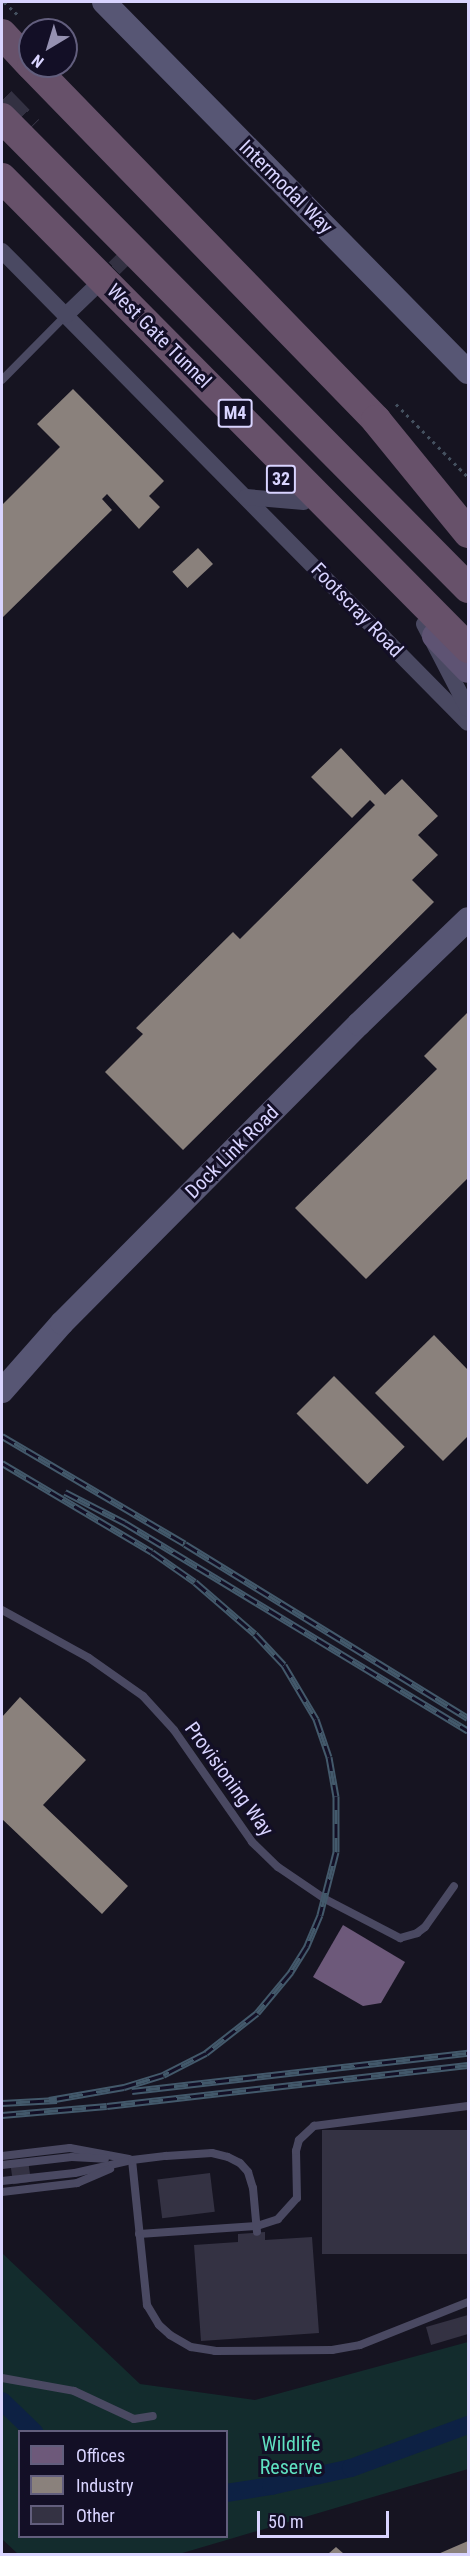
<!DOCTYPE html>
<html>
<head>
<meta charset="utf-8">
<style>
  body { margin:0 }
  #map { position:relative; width:470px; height:2556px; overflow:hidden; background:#161421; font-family:"Roboto Condensed",sans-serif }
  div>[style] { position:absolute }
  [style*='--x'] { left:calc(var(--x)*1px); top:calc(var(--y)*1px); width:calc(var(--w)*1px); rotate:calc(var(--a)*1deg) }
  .green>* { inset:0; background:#132c2d }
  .offices>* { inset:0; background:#6d597a }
  .industry>* { inset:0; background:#8a817c; transform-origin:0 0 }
  .canal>* { height:18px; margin:-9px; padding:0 9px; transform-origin:9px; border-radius:9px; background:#0d2144 }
  .building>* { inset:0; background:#343243; transform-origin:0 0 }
  .street-tunnel>* { height:16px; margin-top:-8px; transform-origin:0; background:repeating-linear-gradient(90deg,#333142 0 16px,transparent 0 24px) }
  .primary-tunnel>* { height:26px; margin-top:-13px; transform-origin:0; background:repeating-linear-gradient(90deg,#333142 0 26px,transparent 0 39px) }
  .path>* { height:3px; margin-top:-1.5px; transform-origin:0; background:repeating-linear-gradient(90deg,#44505f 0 3px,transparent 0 7.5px) }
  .lane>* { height:8px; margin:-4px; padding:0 4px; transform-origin:4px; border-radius:4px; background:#4a4962 }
  .street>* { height:16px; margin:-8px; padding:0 8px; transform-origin:8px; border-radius:8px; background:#4a4962 }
  .secondary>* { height:24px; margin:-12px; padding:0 12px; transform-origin:12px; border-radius:12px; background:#575674 }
  .primary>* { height:26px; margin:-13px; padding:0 13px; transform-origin:13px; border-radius:13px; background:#5e5373 }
  .highway>* { height:30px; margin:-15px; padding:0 15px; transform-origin:15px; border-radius:15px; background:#67516a }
  .rail>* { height:7px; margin-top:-3.5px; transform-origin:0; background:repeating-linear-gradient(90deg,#130f26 0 14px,#43596b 0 28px); box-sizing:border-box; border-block:2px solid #43596b }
  .lane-bridge>* { height:8px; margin:-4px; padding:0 4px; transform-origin:4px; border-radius:4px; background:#4a4962 }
  .highway-bridge>* { height:30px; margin:-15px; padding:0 15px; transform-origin:15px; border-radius:15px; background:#67516a }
  span { translate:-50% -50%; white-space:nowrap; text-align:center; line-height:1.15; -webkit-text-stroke:6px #130f26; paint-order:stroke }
  .shield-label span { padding:2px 4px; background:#130f26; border:2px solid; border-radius:4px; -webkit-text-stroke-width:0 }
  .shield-label { font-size:18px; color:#d9d4ff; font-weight:700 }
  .street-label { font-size:20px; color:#d9d4ff }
  .park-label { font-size:20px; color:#5fe0c0 }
  .frame { position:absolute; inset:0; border:3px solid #d9d4ff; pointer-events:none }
  .legend { position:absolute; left:18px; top:2430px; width:210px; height:108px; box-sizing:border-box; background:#130f26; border:2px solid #625e7d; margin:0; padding:8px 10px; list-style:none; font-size:18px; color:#d9d4ff }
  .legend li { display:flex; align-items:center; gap:12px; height:30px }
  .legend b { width:30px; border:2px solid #625e7d }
  .north { position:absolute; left:18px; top:18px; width:60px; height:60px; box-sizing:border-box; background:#130f26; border:2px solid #625e7d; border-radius:50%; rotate:218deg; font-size:16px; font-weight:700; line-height:24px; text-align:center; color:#d9d4ff }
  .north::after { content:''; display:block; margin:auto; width:21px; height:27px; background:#9591b1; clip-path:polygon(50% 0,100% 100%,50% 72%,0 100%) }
  .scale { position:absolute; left:257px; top:2511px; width:132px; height:27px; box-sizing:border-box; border:3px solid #d9d4ff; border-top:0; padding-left:8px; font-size:18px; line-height:21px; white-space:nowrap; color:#d9d4ff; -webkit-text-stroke:4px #130f26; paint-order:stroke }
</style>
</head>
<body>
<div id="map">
  <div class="green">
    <i style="clip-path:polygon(evenodd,2px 2253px,140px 2384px,255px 2400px,468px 2342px,468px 2469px,179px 2554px,18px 2554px,2px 2539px,2px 2253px,20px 2432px,226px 2432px,226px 2536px,20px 2536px,20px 2432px)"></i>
  </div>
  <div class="offices">
    <i style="clip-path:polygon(343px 1925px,405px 1962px,381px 2003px,363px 2006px,313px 1977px)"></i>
  </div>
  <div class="industry">
    <i style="clip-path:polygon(73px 389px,164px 481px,149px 496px,160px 507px,139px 529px,107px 494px,102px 499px,112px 510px,2px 618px,2px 505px,60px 447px,37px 424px)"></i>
    <i style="left:198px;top:548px;width:22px;height:35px;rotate:47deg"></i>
    <i style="clip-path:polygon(341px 748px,385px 795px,402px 779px,438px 816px,418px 835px,438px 855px,412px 880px,434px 902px,183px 1150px,105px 1072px,143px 1034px,136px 1028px,233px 932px,240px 939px,375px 805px,370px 800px,352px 818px,311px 777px)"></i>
    <i style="clip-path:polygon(468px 1012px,468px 1178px,366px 1279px,295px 1208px,437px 1069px,424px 1056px)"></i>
    <i style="clip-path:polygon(434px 1335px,468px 1370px,468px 1436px,443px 1461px,375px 1393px)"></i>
    <i style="left:334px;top:1376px;width:100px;height:53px;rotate:45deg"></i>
    <i style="clip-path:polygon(20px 1697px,86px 1760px,43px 1805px,128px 1886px,102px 1914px,2px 1819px,2px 1717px)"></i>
    <i style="clip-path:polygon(468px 2541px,468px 2554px,438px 2554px)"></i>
    <i style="clip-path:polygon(336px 2547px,344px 2554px,328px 2554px)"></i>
  </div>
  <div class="canal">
    <i style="--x:2;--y:2401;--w:45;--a:44.1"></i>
    <i style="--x:226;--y:2493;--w:46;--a:-8.8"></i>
    <i style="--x:271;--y:2486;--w:82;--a:-12.7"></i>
    <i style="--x:351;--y:2468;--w:125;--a:-20.2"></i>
  </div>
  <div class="building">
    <i style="left:468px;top:2130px;width:124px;height:146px;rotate:90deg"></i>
    <i style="left:28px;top:2160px;width:22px;height:18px;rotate:82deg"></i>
    <i style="left:210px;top:2173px;width:39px;height:53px;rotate:83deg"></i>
    <i style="clip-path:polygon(265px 2232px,265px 2240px,312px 2237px,319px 2333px,201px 2341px,194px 2245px,238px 2242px,238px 2234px)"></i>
    <i style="clip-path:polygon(468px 2315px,468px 2334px,431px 2345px,426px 2327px)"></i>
  </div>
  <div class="street-tunnel">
    <i style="--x:97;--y:285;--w:56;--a:-44.3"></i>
  </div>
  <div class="primary-tunnel">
    <i style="--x:2;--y:100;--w:40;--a:46"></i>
  </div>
  <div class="path">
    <i style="--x:4;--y:2;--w:19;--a:43"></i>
    <i style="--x:396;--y:404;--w:103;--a:45.4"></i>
  </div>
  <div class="lane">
    <i style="--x:2;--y:380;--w:91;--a:-45.4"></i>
    <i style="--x:2;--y:1610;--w:99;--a:28.9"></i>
    <i style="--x:89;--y:1658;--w:66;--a:35.1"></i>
    <i style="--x:143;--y:1696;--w:46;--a:47.6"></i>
    <i style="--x:174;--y:1730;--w:136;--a:55.1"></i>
    <i style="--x:252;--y:1842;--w:36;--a:44"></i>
    <i style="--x:278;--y:1867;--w:57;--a:34.2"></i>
    <i style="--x:325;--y:1899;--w:85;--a:27.5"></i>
    <i style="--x:400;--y:1938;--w:18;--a:-16"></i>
    <i style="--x:417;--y:1933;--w:10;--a:-37"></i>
    <i style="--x:425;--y:1927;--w:50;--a:-54.7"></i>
    <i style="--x:2;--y:2156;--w:68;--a:-6.7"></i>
    <i style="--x:70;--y:2148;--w:60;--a:10.6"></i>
    <i style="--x:132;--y:2160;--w:146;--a:84.1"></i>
    <i style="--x:147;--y:2305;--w:23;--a:59"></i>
    <i style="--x:159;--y:2325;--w:15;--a:42"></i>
    <i style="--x:170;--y:2335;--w:24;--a:30"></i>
    <i style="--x:191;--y:2347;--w:24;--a:9"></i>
    <i style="--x:215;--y:2351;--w:117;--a:-0.5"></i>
    <i style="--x:332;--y:2350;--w:28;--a:-10"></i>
    <i style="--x:360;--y:2345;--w:116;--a:-21.7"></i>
    <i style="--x:2;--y:2165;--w:70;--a:-6.5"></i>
    <i style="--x:72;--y:2157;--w:33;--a:3"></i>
    <i style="--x:2;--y:2181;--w:73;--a:-6.3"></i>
    <i style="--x:75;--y:2173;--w:58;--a:-12.8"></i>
    <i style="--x:132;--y:2160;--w:34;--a:-7"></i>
    <i style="--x:2;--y:2192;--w:76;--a:-6.8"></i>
    <i style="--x:77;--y:2183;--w:36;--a:-23"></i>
    <i style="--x:139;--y:2234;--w:118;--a:-3.9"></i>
    <i style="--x:257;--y:2226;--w:22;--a:-18"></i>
    <i style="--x:278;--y:2219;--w:28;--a:-48"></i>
    <i style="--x:297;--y:2198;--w:47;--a:-91.2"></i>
    <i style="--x:296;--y:2151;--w:11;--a:-75"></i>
    <i style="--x:299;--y:2140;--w:21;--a:-43"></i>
    <i style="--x:314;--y:2126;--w:155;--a:-7.4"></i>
    <i style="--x:2;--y:2378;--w:73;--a:10.2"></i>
    <i style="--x:74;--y:2391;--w:66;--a:25"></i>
    <i style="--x:134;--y:2419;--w:19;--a:-9"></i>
  </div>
  <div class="street">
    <i style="--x:2;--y:251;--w:663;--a:45.37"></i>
    <i style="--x:66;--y:315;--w:39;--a:-44"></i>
    <i style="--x:246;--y:497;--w:58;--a:4.9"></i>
    <i style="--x:424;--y:624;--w:96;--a:62.6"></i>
  </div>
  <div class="secondary">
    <i style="--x:104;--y:2;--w:519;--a:45.47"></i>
    <i style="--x:2;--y:1391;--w:91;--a:-48.6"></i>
    <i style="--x:62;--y:1323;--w:421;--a:-45.2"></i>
    <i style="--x:359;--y:1024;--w:151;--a:-43.9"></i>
  </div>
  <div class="primary">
    <i style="--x:435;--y:636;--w:47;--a:45.9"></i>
  </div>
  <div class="highway">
    <i style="--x:2;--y:34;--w:41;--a:47"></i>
    <i style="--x:32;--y:66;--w:494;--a:45.8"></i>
    <i style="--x:376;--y:420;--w:146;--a:50.8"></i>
  </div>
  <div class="rail">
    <i style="--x:2;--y:1436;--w:212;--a:30.5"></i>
    <i style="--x:185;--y:1544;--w:332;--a:31.6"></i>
    <i style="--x:2;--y:1463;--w:174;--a:30.7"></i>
    <i style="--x:152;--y:1552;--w:52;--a:34.9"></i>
    <i style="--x:195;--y:1582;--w:79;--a:40.9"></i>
    <i style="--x:255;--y:1634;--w:42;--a:46.9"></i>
    <i style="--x:284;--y:1665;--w:63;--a:59.3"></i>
    <i style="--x:316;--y:1719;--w:40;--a:71.1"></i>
    <i style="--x:329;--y:1757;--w:40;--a:80"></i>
    <i style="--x:336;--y:1796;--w:56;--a:90"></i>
    <i style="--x:336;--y:1852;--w:65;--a:104.3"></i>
    <i style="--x:320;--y:1915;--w:34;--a:113"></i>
    <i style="--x:307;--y:1946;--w:31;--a:122"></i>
    <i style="--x:291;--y:1972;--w:53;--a:129.7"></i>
    <i style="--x:257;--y:2013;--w:65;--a:141.9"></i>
    <i style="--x:206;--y:2053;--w:48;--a:152.9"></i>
    <i style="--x:163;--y:2075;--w:41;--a:162.9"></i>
    <i style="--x:124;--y:2087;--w:76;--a:170.2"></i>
    <i style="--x:65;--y:1492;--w:68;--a:27.3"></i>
    <i style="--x:125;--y:1523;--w:401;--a:31.2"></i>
    <i style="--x:132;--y:2091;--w:338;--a:-6.5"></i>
    <i style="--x:2;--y:2103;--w:55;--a:-3.1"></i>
    <i style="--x:2;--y:2115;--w:105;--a:-4.9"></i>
    <i style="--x:107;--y:2106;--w:363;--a:-6.5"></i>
  </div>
  <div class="lane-bridge">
    <i style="--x:166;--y:2156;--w:46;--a:-3.7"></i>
    <i style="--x:212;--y:2153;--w:16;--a:14"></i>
    <i style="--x:228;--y:2157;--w:13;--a:27"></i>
    <i style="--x:240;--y:2163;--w:12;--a:48"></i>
    <i style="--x:248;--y:2172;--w:17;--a:73"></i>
    <i style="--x:253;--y:2188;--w:44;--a:84.8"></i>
  </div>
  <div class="highway-bridge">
    <i style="--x:2;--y:118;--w:662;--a:45.24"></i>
    <i style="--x:2;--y:178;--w:662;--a:45.24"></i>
  </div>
  <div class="shield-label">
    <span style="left:235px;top:413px">M4</span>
    <span style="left:281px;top:479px">32</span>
  </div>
  <div class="street-label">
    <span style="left:286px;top:187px;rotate:45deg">Intermodal Way</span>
    <span style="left:159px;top:336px;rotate:45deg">West Gate Tunnel</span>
    <span style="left:357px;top:610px;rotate:46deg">Footscray Road</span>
    <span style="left:232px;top:1152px;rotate:-45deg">Dock Link Road</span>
    <span style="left:229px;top:1779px;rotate:54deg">Provisioning Way</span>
  </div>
  <div class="park-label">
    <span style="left:291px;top:2456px">Wildlife<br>Reserve</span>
  </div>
  <div class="frame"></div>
  <ul class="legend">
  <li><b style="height:16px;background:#6d597a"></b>Offices</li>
  <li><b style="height:16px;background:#8a817c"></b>Industry</li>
  <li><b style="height:16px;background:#343243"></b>Other</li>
  </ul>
  <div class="north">N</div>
  <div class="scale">50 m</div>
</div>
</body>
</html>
